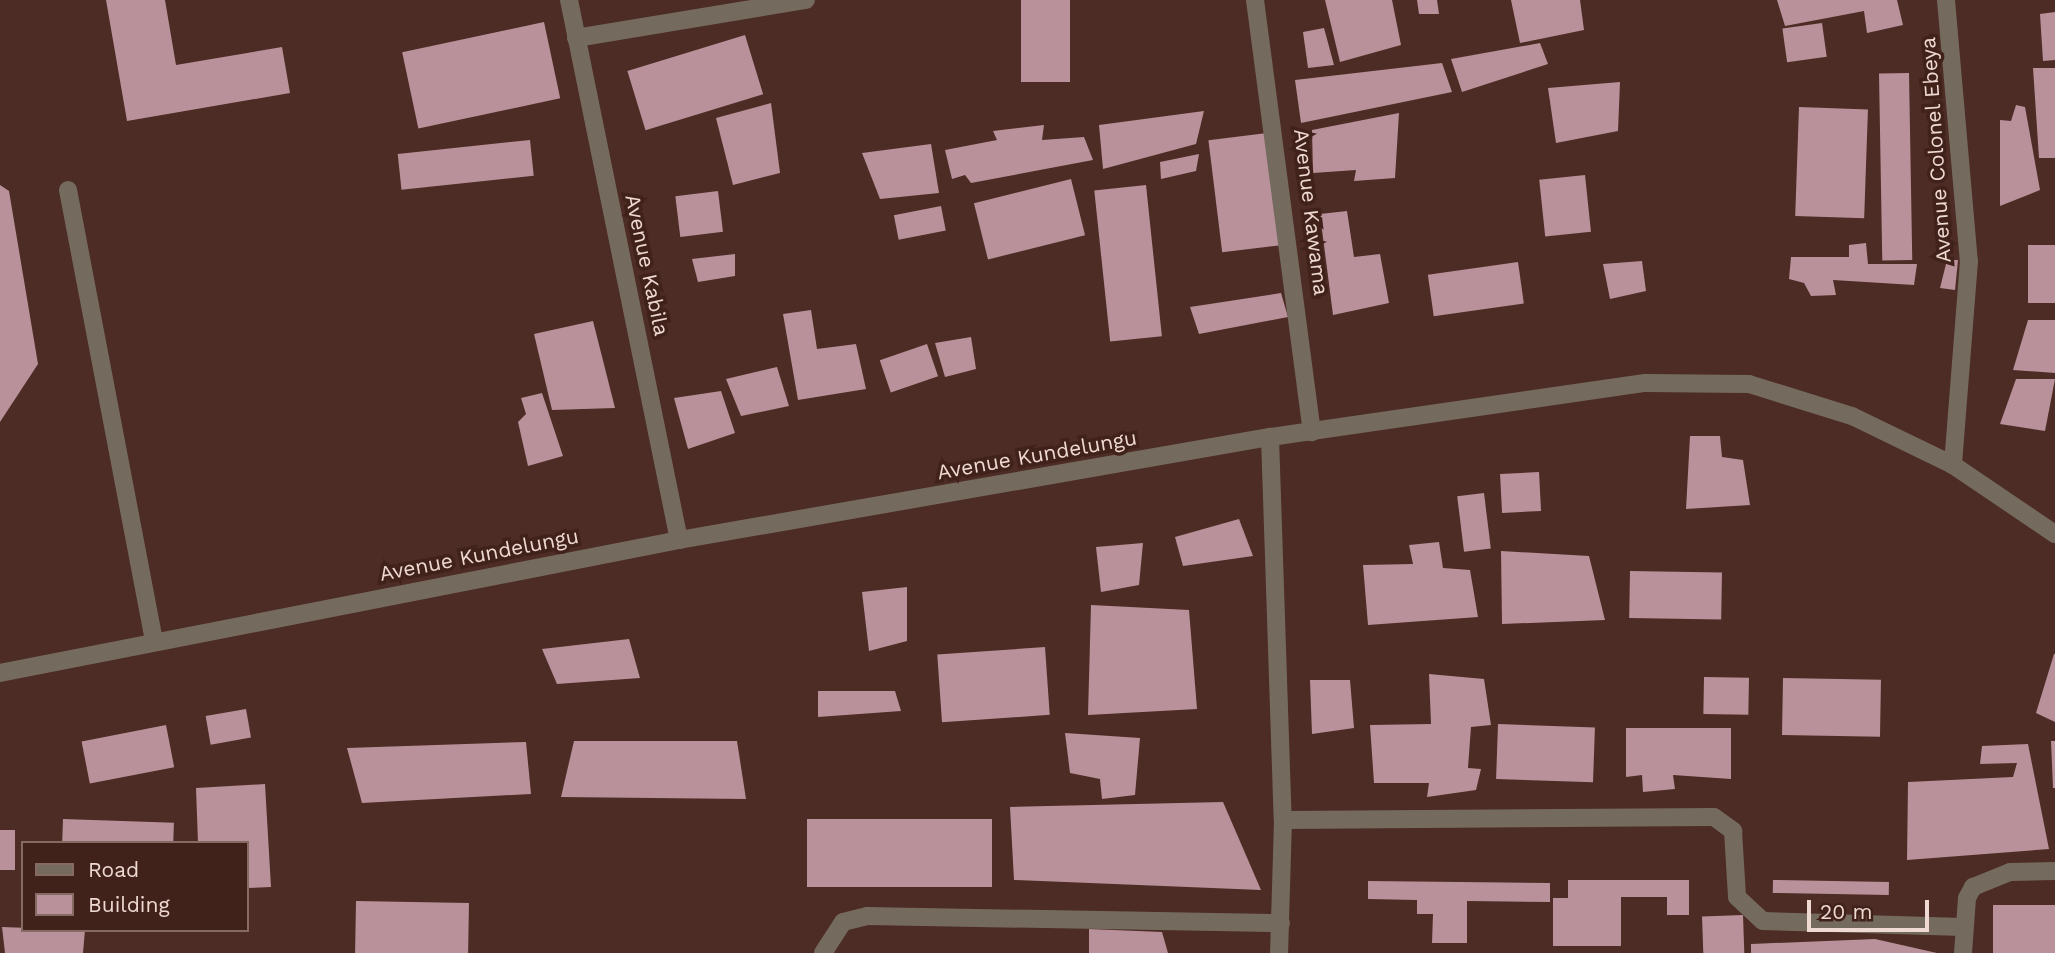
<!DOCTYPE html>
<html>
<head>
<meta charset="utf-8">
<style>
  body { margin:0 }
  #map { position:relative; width:2055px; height:953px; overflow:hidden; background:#4c2c24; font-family:"Work Sans",sans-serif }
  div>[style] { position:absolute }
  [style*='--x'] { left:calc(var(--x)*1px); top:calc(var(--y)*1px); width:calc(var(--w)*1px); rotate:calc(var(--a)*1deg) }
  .building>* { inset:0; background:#b9919a; transform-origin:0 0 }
  .minor>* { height:18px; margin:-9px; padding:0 9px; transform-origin:9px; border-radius:9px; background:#756a5e }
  span { translate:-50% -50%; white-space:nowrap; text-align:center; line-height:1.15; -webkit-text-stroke:7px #41221a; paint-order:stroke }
  .street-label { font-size:21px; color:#eed9d3 }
  .legend { position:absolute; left:21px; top:841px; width:228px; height:91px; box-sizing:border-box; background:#41221a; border:2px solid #866b64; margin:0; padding:9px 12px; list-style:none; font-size:21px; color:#eed9d3 }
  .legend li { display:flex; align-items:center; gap:14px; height:35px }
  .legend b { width:35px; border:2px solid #866b64 }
  .scale { position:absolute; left:1807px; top:900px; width:122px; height:32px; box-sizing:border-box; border:4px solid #eed9d3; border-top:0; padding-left:9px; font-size:21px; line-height:24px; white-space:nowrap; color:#eed9d3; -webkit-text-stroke:5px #41221a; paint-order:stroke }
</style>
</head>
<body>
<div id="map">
  <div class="building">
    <i style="clip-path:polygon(106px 0,165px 0,176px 65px,282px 47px,290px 93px,127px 121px)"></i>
    <i style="left:1021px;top:0;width:49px;height:82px"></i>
    <i style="clip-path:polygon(1325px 0,1392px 0,1401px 45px,1340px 62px)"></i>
    <i style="clip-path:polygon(1417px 0,1437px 0,1439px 14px,1419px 14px)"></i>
    <i style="clip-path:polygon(1511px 0,1580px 0,1584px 30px,1520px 43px)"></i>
    <i style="clip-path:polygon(1777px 0,1897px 0,1903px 25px,1867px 33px,1864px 11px,1785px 26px)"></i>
    <i style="clip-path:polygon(2055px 12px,2055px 60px,2043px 61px,2040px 14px)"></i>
    <i style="left:544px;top:22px;width:78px;height:145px;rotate:78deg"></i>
    <i style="left:1822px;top:23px;width:34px;height:40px;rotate:82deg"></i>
    <i style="clip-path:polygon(1324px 28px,1334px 65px,1308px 68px,1303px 32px)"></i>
    <i style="left:745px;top:35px;width:62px;height:123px;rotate:73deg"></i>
    <i style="clip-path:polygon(1540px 43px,1548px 64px,1462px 92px,1451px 59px)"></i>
    <i style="clip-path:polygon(1442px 63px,1452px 92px,1301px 123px,1295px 80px)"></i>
    <i style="clip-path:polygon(2033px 68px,2055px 68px,2055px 158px,2039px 158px)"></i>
    <i style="left:1909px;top:73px;width:187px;height:30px;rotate:89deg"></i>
    <i style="clip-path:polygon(1620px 82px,1618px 131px,1556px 143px,1548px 88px)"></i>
    <i style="clip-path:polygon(771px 103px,780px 173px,733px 185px,716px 118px)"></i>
    <i style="clip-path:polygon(2016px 105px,2025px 107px,2040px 190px,2000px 206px,2000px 120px,2011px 121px)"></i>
    <i style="left:1799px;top:107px;width:69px;height:109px;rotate:2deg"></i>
    <i style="clip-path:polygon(1204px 111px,1196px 144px,1103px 169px,1099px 125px)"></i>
    <i style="clip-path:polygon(1399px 113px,1395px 178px,1354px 181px,1356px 170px,1313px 173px,1312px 130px)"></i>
    <i style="clip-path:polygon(1044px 125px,1042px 140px,1084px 137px,1093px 160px,971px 183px,965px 175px,952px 179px,945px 150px,997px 140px,993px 131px)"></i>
    <i style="left:1267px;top:133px;width:113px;height:59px;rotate:83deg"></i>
    <i style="left:530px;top:140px;width:36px;height:133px;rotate:84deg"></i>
    <i style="clip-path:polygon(931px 144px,939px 193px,880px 199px,862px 153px)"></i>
    <i style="clip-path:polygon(1199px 154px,1196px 171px,1161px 179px,1160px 162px)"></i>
    <i style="left:1585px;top:175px;width:57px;height:46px;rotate:84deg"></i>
    <i style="left:1071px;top:179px;width:58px;height:100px;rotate:76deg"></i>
    <i style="clip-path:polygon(0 185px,9px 191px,38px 364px,0 422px)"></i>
    <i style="left:1146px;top:185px;width:152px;height:52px;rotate:84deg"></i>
    <i style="left:718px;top:191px;width:41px;height:43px;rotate:83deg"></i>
    <i style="left:941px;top:206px;width:25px;height:48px;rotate:79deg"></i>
    <i style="clip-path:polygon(1347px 211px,1354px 257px,1380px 254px,1389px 303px,1333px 315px,1320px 214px)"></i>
    <i style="clip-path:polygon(1866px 243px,1868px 264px,1917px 264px,1914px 285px,1833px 280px,1836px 295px,1811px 296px,1804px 283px,1789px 279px,1791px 257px,1849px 257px,1849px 245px)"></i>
    <i style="left:2028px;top:245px;width:27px;height:58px"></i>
    <i style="clip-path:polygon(735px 254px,735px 276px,698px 282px,692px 259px)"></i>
    <i style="clip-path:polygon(1947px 260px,1958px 260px,1955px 290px,1940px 288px)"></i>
    <i style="clip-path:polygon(1642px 261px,1646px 291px,1610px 299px,1603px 264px)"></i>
    <i style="left:1518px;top:262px;width:42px;height:91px;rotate:82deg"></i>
    <i style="clip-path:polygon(1281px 293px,1288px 317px,1199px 334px,1190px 307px)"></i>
    <i style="clip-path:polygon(811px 310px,817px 349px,856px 344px,866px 389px,798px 400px,783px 314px)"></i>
    <i style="clip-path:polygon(2028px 320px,2055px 320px,2055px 373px,2013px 370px)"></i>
    <i style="clip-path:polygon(593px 321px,615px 408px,552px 410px,534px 334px)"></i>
    <i style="clip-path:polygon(971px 337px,976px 369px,945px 377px,935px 343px)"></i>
    <i style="left:927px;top:344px;width:34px;height:50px;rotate:71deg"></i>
    <i style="clip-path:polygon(777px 367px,789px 406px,741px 416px,726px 379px)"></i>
    <i style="clip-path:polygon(2016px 379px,2055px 379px,2045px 431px,2000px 424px)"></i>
    <i style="clip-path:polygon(721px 391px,735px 433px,688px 449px,674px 398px)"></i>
    <i style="clip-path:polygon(542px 393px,563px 456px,528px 466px,518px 422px,526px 414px,521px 398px)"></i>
    <i style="clip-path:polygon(1690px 436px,1720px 436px,1722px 457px,1743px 460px,1750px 505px,1686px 509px)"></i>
    <i style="left:1539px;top:472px;width:39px;height:39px;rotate:87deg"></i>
    <i style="left:1484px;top:493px;width:56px;height:27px;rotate:83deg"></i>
    <i style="clip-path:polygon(1239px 519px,1253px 556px,1183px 566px,1175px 537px)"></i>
    <i style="clip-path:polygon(1439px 542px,1443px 568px,1470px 570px,1478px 617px,1368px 625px,1363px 565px,1413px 564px,1409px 545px)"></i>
    <i style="clip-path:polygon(1143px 543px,1139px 585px,1101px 592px,1096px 547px)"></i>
    <i style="clip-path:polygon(1501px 551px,1589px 556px,1605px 620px,1502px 624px)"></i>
    <i style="left:1630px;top:571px;width:92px;height:47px;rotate:1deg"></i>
    <i style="clip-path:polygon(907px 587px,907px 641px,869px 651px,862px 592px)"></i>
    <i style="clip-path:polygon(1091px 605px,1189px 610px,1197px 709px,1088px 715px)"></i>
    <i style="clip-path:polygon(629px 639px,640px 678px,557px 684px,542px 649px)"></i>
    <i style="left:1045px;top:647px;width:68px;height:108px;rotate:86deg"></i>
    <i style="clip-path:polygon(2054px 654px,2055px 654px,2055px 722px,2036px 713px)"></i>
    <i style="clip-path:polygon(1429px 674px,1484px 679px,1491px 725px,1471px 727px,1468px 768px,1481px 769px,1476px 790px,1427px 797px,1429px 783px,1374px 783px,1370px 725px,1431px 724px)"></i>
    <i style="left:1704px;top:677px;width:45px;height:37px;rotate:1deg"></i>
    <i style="left:1783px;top:678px;width:98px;height:57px;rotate:1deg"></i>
    <i style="clip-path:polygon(1310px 680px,1350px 680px,1354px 728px,1312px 734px)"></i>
    <i style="clip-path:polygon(818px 691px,895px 691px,901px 711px,818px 717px)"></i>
    <i style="left:246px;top:709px;width:29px;height:41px;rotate:80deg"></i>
    <i style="left:1498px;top:724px;width:97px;height:55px;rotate:2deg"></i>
    <i style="left:166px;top:725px;width:43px;height:86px;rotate:79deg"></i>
    <i style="clip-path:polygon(1626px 728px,1731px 728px,1731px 779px,1673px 775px,1675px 789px,1643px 792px,1642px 775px,1626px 777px)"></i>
    <i style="clip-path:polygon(1065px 733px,1140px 738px,1135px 795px,1102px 799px,1100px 779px,1070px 773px)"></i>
    <i style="clip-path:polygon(574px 741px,737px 741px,746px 799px,561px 797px)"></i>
    <i style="clip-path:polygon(2051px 741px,2055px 741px,2055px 788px,2053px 788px)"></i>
    <i style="clip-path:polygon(526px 742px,531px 794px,362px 803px,347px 748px)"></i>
    <i style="clip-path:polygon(2028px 744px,2049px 849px,1907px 860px,1908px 782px,2013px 777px,2017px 763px,1980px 764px,1982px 746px)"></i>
    <i style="clip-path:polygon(265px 784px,271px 887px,247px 888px,247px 843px,198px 843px,196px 788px)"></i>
    <i style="clip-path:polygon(1223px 802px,1261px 890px,1014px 880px,1010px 807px)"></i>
    <i style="left:63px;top:819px;width:111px;height:24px;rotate:2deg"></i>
    <i style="left:807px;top:819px;width:185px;height:68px"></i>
    <i style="left:0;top:830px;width:15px;height:40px"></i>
    <i style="clip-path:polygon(1568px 880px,1689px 880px,1689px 915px,1667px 915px,1667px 897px,1621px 897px,1621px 946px,1553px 946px,1553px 898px,1568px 898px)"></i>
    <i style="left:1773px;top:880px;width:116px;height:13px;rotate:1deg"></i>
    <i style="clip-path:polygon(1368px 881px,1550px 883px,1550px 902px,1467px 901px,1467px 943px,1432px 943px,1433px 914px,1417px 914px,1417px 900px,1368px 899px)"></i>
    <i style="left:356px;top:901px;width:113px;height:52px;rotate:1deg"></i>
    <i style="left:1993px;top:905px;width:62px;height:48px"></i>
    <i style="left:1743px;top:915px;width:38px;height:41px;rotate:88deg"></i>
    <i style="clip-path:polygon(2px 927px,85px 930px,83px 953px,5px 953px)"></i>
    <i style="clip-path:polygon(1089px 929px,1162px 932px,1168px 953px,1089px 953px)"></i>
    <i style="clip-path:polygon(1875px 939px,1937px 953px,1751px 953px,1751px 944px)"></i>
  </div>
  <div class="minor">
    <i style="--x:569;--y:0;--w:551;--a:78.49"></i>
    <i style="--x:1255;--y:0;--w:436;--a:82.5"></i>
    <i style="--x:1946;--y:0;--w:262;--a:85"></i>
    <i style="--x:1969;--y:261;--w:205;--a:94.5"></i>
    <i style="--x:576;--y:38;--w:233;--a:-9.4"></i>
    <i style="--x:68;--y:190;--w:459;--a:79.2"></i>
    <i style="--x:1270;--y:437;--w:383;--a:88.1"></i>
    <i style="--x:1283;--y:820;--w:133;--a:91.7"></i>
    <i style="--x:0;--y:673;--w:692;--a:-11.08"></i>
    <i style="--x:679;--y:540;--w:600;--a:-9.89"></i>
    <i style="--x:1270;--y:437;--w:379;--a:-8.2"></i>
    <i style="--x:1645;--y:383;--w:104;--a:0.6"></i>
    <i style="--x:1749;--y:384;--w:108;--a:17.3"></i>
    <i style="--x:1852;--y:416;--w:112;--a:25.9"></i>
    <i style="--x:1953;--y:465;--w:123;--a:34.1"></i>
    <i style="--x:1283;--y:820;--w:431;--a:-0.4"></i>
    <i style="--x:1714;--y:817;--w:24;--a:36"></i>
    <i style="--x:1733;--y:831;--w:66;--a:86.5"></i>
    <i style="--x:1737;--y:897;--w:35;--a:43"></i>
    <i style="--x:1763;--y:921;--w:200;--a:1.7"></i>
    <i style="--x:823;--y:953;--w:37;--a:-57"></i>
    <i style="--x:843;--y:922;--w:25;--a:-14"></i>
    <i style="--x:867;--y:916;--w:414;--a:1"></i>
    <i style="--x:1963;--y:953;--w:55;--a:-85.8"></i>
    <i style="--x:1967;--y:898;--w:13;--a:-61"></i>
    <i style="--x:1973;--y:887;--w:40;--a:-22"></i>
    <i style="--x:2010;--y:872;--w:45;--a:-1.3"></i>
  </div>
  <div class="street-label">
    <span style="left:1936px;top:150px;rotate:-94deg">Avenue Colonel Ebeya</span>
    <span style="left:1311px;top:212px;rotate:83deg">Avenue Kawama</span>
    <span style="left:647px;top:265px;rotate:78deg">Avenue Kabila</span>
    <span style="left:1037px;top:455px;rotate:-10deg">Avenue Kundelungu</span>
    <span style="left:479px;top:555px;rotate:-11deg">Avenue Kundelungu</span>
  </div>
  <ul class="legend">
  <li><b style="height:9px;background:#756a5e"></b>Road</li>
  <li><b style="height:19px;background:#b9919a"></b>Building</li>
  </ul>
  <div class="scale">20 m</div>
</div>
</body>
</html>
